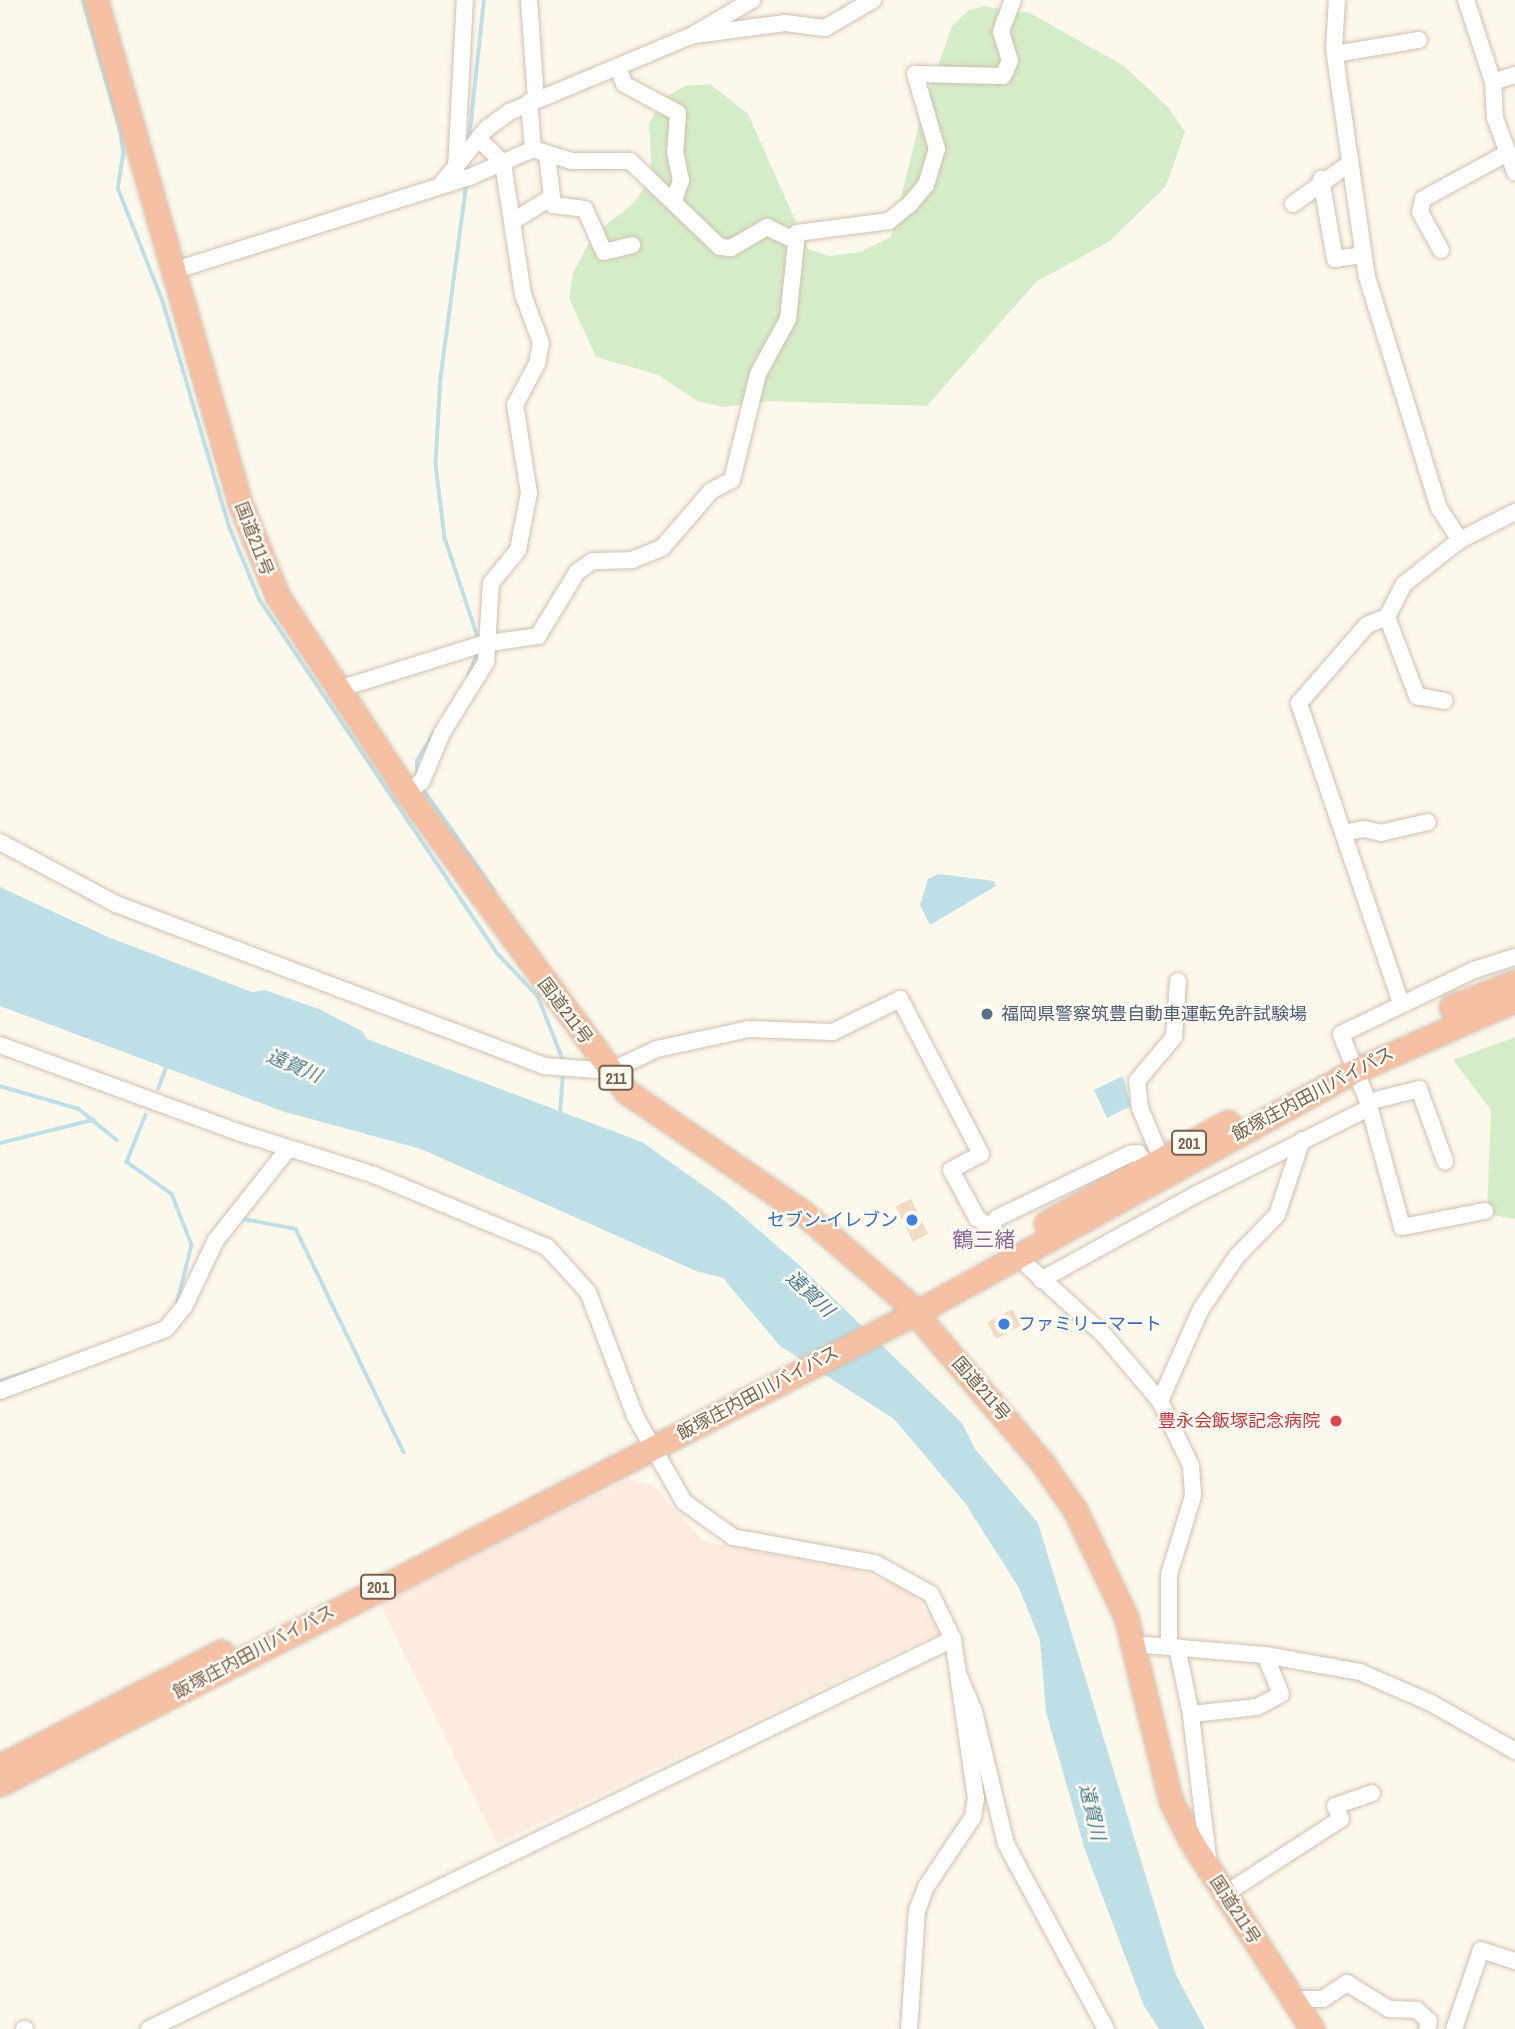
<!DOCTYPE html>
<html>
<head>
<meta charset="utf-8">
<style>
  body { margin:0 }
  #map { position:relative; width:1515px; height:2029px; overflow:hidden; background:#fdf8ec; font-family:"Archivo Narrow","Noto Sans JP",sans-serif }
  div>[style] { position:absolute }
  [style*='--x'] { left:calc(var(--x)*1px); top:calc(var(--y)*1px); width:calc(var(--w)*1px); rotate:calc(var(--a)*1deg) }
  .commercial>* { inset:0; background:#fdebe0 }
  .green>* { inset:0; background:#d5ecc9 }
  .water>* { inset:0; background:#bfdfe7 }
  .stream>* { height:3.5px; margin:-1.75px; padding:0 1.75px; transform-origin:1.75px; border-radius:1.75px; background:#bfdfe7 }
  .building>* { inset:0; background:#f2dac3; transform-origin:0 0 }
  .minor-tunnel>* { height:16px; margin-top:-8px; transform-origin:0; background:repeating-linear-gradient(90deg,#dcd2c4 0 16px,transparent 0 24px) }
  .roads { filter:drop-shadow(0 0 2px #d0c1b0) drop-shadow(0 0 2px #d0c1b0) }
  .minor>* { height:16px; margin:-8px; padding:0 8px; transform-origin:8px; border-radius:8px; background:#fff }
  .highway>* { height:23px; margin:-11.5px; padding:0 11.5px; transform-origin:11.5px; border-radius:11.5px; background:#f6c0a4 }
  .dots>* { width:19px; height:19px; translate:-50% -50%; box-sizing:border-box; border:4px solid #fffbf3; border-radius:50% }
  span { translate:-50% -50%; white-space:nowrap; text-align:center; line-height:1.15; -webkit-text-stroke:5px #fffbf3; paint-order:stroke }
  .shield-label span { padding:2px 5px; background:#fffbf3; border:2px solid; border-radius:5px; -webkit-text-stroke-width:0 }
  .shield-label { font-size:16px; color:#79614d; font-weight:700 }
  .street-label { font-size:18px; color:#79614d }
  .service-label { font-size:18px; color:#4e5e75 }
  .left { translate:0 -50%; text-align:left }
  .shop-label { font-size:18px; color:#366cbe }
  .right { translate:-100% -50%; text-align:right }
  .health-label { font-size:18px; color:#be3a42 }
  .water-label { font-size:19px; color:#477b8c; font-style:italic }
  .quarter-label { font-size:21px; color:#896694 }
</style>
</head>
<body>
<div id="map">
  <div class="commercial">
    <i style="clip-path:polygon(628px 1479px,653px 1485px,703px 1541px,856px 1570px,910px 1590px,941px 1632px,497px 1844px,380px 1603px)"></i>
  </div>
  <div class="green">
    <i style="clip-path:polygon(984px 6px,1030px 13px,1124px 66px,1169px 108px,1185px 132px,1166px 186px,1110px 241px,1036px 282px,927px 406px,767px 401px,724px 407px,697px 401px,658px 375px,596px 357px,569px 298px,573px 273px,593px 235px,634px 203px,652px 176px,649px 124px,661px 100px,685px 86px,710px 84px,748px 114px,808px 249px,830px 256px,860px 252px,891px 237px,924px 105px,952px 26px,969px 10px)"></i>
    <i style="clip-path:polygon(1515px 1037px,1515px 1219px,1487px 1214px,1491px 1110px,1453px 1060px)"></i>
  </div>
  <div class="water">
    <i style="clip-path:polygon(938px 874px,994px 881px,996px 886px,930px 925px,920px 905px,928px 879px)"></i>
    <i style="clip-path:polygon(0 887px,108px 937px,252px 992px,265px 990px,319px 1009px,362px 1031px,367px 1039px,642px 1142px,725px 1201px,798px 1264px,962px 1423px,975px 1449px,1038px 1523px,1176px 1975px,1205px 2029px,1159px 2029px,1144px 2006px,1085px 1850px,1046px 1712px,1040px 1640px,1019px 1588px,965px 1503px,894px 1419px,780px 1346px,723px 1278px,696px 1271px,421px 1149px,285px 1112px,0 1006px)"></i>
    <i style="clip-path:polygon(1123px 1076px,1131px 1106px,1107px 1118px,1094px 1090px)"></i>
  </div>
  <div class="stream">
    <i style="--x:83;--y:0;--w:133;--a:73.9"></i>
    <i style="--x:120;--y:128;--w:24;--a:81"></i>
    <i style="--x:124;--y:152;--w:36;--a:99"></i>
    <i style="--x:118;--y:188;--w:122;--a:68.3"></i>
    <i style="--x:163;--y:301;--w:237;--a:73.6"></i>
    <i style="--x:230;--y:528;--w:78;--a:67.4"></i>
    <i style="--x:260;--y:600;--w:427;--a:56.1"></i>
    <i style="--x:498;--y:954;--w:58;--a:46.4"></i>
    <i style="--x:538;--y:996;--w:71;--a:68.5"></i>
    <i style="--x:469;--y:140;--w:141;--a:-83.9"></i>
    <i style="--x:467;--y:183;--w:196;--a:97.6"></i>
    <i style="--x:441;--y:377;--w:87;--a:93.3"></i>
    <i style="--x:436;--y:464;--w:75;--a:83.1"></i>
    <i style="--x:445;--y:538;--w:108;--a:71.6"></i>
    <i style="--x:468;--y:676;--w:27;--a:-68"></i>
    <i style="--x:417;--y:780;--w:19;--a:-90"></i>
    <i style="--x:417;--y:761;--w:33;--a:-59"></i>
    <i style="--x:421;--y:786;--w:127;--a:54.9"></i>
    <i style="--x:494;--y:890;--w:6;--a:121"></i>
    <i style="--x:0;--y:1086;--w:82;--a:16.2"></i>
    <i style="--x:79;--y:1109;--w:49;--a:39.2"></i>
    <i style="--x:158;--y:1089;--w:25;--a:-69"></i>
    <i style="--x:560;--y:1114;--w:41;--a:-85.8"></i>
    <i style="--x:146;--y:1115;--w:51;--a:112"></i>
    <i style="--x:127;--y:1162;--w:55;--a:35.4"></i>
    <i style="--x:172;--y:1194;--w:55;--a:68.6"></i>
    <i style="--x:192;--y:1245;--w:58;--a:104"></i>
    <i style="--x:0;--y:1143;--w:96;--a:-13.9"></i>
    <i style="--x:244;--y:1219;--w:53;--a:10.9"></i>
    <i style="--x:296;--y:1229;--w:248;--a:64.2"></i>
    <i style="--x:0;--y:1381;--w:42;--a:-18"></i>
  </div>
  <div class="building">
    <i style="left:911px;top:1199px;width:39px;height:17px;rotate:64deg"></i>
    <i style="left:1012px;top:1309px;width:19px;height:28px;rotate:62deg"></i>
  </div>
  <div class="minor-tunnel">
    <i style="--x:995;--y:1231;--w:42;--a:46.9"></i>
  </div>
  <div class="roads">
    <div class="minor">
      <i style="--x:529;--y:0;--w:99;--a:86"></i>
      <i style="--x:1337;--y:0;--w:49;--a:93.5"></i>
      <i style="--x:1334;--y:49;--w:230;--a:81.8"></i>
      <i style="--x:1367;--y:277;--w:242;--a:72.7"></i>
      <i style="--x:1439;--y:508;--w:38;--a:57"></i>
      <i style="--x:1466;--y:0;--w:86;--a:71.8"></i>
      <i style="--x:1493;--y:82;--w:36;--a:87"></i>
      <i style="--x:1495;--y:118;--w:58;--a:69.7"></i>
      <i style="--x:695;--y:35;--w:91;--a:-7.6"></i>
      <i style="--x:785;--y:23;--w:40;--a:7.1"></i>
      <i style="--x:825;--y:28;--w:56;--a:-30.3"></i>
      <i style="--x:1335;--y:54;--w:85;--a:-9.5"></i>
      <i style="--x:618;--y:68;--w:17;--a:69"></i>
      <i style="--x:624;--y:84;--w:61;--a:28.2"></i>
      <i style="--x:678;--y:113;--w:39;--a:94"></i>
      <i style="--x:675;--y:152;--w:29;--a:78"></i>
      <i style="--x:681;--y:180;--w:21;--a:109"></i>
      <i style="--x:1493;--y:82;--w:23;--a:-18"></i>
      <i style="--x:529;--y:102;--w:47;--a:85.1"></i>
      <i style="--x:547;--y:155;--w:50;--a:83.2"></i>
      <i style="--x:553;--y:205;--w:32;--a:7"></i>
      <i style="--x:585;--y:209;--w:47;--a:66.2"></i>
      <i style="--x:604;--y:252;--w:29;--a:-14"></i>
      <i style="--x:456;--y:169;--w:169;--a:-87"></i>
      <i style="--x:1321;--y:179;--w:81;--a:80.1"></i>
      <i style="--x:1335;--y:259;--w:28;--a:-8"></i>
      <i style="--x:443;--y:182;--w:68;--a:-50.9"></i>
      <i style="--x:486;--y:129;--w:29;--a:-36"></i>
      <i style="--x:509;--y:112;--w:197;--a:-22.7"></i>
      <i style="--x:691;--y:36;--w:71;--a:-30.5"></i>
      <i style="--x:1293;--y:204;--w:70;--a:-35.7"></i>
      <i style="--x:515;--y:220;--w:40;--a:-32"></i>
      <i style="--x:1441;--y:250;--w:43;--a:-118.9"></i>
      <i style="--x:1420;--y:212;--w:13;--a:-77"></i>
      <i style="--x:1423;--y:199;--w:96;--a:-28.7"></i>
      <i style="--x:173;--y:271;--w:312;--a:-17.6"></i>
      <i style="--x:470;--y:177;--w:69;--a:-24"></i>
      <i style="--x:533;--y:149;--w:41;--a:17.1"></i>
      <i style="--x:572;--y:161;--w:58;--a:0"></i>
      <i style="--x:630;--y:161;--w:124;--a:43.7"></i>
      <i style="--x:720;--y:247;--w:11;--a:5"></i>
      <i style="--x:731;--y:248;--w:42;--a:-30.3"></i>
      <i style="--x:767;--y:227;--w:30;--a:26"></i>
      <i style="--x:1387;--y:617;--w:85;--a:69.2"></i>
      <i style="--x:1417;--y:696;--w:28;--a:10"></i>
      <i style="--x:336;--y:690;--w:154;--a:-17.4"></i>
      <i style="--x:483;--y:644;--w:56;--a:-8.3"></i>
      <i style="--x:538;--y:636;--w:75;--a:-58.6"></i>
      <i style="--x:577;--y:572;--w:19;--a:-35"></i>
      <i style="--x:593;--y:561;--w:39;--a:-1"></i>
      <i style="--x:632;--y:560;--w:32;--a:-22"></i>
      <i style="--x:662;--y:548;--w:75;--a:-49.3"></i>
      <i style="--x:711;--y:491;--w:24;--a:-28"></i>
      <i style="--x:732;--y:480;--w:109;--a:-76.2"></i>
      <i style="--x:758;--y:374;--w:63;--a:-61.4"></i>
      <i style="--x:788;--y:319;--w:86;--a:-84"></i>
      <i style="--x:797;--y:233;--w:93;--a:-7.4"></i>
      <i style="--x:889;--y:221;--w:27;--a:-39"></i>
      <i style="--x:910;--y:204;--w:25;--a:-50"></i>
      <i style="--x:926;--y:185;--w:38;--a:-73"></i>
      <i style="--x:937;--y:149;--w:78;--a:-106.3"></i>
      <i style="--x:915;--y:74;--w:88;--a:1.3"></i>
      <i style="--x:1003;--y:76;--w:17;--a:-65"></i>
      <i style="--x:1010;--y:61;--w:31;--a:-107"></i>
      <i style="--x:1001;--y:31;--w:33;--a:-69"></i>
      <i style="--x:407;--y:793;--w:19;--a:-39"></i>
      <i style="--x:422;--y:781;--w:52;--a:-67.4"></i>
      <i style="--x:442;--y:733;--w:84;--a:-58.2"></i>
      <i style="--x:486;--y:662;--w:79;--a:-86.4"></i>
      <i style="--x:491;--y:583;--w:43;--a:-50.7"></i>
      <i style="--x:518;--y:550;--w:58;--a:-79.1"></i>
      <i style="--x:529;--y:493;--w:89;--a:-99"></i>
      <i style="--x:515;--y:405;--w:47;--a:-61.8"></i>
      <i style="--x:537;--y:364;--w:21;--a:-79"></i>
      <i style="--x:541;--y:343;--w:52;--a:-110.2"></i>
      <i style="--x:523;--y:294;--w:133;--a:-98.7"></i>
      <i style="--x:503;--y:163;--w:34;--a:-135"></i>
      <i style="--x:1343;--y:833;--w:21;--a:-11"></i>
      <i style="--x:1364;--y:829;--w:17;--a:13"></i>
      <i style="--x:1381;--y:833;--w:48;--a:-13.2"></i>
      <i style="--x:0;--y:842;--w:132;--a:28.1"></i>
      <i style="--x:116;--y:904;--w:458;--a:20.7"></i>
      <i style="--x:544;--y:1066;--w:66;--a:4.3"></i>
      <i style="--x:610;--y:1071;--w:52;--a:-25.1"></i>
      <i style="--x:657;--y:1049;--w:94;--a:-12.3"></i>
      <i style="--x:749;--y:1029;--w:84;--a:2"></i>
      <i style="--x:833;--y:1032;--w:75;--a:-26.2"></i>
      <i style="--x:900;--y:999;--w:175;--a:62.4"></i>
      <i style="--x:981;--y:1154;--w:34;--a:152"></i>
      <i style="--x:951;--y:1170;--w:55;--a:61.6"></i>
      <i style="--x:977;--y:1218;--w:22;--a:36"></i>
      <i style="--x:1401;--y:1003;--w:317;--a:-108.8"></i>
      <i style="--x:1299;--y:703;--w:103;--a:-48.9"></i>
      <i style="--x:1367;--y:625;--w:22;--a:-22"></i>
      <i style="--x:1387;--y:617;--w:37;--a:-63"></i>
      <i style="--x:1404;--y:584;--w:71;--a:-38.2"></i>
      <i style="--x:1460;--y:540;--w:62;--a:-27"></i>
      <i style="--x:0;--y:1045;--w:257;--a:20.1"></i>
      <i style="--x:241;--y:1133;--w:139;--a:17.5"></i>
      <i style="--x:374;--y:1175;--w:187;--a:22.6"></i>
      <i style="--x:547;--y:1247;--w:61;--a:47.7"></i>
      <i style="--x:588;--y:1292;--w:133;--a:69.2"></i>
      <i style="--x:635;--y:1416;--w:99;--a:60.3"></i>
      <i style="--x:684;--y:1502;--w:60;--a:35.5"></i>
      <i style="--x:733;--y:1537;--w:144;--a:10.4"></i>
      <i style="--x:875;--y:1563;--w:64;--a:29"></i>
      <i style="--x:931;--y:1594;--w:50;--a:63.9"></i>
      <i style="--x:953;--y:1639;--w:161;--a:81.8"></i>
      <i style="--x:976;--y:1798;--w:19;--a:99"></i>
      <i style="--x:973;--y:1817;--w:84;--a:123.9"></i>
      <i style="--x:926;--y:1887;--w:25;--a:111"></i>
      <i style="--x:917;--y:1910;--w:119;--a:93.8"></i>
      <i style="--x:1368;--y:1102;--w:53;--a:-14.3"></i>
      <i style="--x:1419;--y:1089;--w:77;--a:70.1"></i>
      <i style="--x:1161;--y:1158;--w:54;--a:-112.8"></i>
      <i style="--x:1140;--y:1108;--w:27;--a:-96"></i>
      <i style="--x:1137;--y:1081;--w:57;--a:-49.9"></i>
      <i style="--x:1174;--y:1037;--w:56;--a:-85.9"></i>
      <i style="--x:1485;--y:1211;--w:85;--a:169.1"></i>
      <i style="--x:1402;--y:1227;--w:130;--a:-105.2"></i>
      <i style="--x:1368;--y:1102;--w:73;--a:-111.7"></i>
      <i style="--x:1341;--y:1034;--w:148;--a:-25.7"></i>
      <i style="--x:1474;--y:970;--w:43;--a:-17.6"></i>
      <i style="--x:991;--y:1225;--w:9;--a:-49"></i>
      <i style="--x:997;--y:1218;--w:148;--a:-25.7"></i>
      <i style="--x:1130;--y:1154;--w:8;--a:-7"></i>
      <i style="--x:1138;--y:1153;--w:16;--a:55"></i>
      <i style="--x:1029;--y:1267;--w:101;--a:42.2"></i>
      <i style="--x:1104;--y:1335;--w:87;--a:49.7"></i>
      <i style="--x:1160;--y:1401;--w:72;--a:64.5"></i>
      <i style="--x:1191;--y:1466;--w:30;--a:86"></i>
      <i style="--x:1193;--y:1496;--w:83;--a:106.9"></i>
      <i style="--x:1169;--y:1575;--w:71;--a:90"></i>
      <i style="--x:1041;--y:1280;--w:178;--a:-28.9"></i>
      <i style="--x:1197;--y:1194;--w:190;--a:-26.6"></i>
      <i style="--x:0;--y:1391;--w:177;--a:-20.5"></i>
      <i style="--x:166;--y:1329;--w:28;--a:-51"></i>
      <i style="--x:184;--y:1307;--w:74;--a:-64.5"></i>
      <i style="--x:216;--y:1240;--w:117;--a:-51.6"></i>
      <i style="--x:1160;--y:1401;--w:101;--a:-66"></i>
      <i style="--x:1201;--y:1309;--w:64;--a:-55.8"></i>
      <i style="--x:1237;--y:1256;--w:57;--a:-45.7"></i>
      <i style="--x:1277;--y:1215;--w:79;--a:-71.6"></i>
      <i style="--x:1133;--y:1644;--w:132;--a:4.8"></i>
      <i style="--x:1265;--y:1655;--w:97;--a:10.1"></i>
      <i style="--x:1360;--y:1672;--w:77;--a:23.6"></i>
      <i style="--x:1431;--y:1703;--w:97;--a:29.7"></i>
      <i style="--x:1177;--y:1647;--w:68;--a:78.2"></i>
      <i style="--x:959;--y:1676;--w:38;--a:67"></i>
      <i style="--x:974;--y:1711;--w:137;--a:76.5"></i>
      <i style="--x:1006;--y:1844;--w:210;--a:61.6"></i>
      <i style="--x:1209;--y:1866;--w:153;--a:-96.8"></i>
      <i style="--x:1191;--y:1714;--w:66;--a:-6.1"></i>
      <i style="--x:1257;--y:1707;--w:27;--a:-28"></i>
      <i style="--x:1281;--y:1694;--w:42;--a:-112.3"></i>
      <i style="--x:1225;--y:1894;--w:138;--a:-32.9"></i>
      <i style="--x:1341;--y:1819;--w:14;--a:-115"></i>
      <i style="--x:1335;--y:1806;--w:39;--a:-19"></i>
      <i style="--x:1291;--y:1999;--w:32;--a:0"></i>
      <i style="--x:1323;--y:1999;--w:29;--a:-34"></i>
      <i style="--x:1347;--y:1983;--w:49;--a:31.8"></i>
      <i style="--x:1389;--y:2009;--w:28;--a:2"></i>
      <i style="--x:1417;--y:2010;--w:16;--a:43"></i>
      <i style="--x:1429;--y:2021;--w:8;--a:104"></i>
      <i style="--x:24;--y:2029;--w:1;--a:0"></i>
      <i style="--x:149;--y:2029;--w:894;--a:-25.88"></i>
      <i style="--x:1454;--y:2029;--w:83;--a:-71.1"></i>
      <i style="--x:1481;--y:1950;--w:36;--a:18"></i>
    </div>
    <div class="highway">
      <i style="--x:96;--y:0;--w:523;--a:74.02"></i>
      <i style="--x:240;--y:503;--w:101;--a:68"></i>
      <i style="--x:278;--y:597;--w:235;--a:56.6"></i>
      <i style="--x:407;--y:793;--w:371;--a:53.7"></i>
      <i style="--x:627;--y:1092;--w:211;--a:34.4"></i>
      <i style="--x:801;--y:1211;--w:139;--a:40.9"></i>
      <i style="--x:906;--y:1302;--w:209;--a:49.7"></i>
      <i style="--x:1041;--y:1461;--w:60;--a:55.2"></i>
      <i style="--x:1075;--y:1510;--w:119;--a:64.5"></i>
      <i style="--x:1126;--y:1617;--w:189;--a:76.3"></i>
      <i style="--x:1171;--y:1801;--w:45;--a:63.4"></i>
      <i style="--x:1191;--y:1841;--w:224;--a:57.2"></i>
      <i style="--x:1451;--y:1007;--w:69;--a:-21.3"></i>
      <i style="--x:1046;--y:1223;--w:208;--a:-29"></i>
      <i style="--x:0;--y:1766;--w:249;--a:-27.3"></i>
      <i style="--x:0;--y:1784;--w:1029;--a:-27.24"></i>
      <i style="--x:915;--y:1313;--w:501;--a:-28.87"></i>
      <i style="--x:1354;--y:1071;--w:176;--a:-23.8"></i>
    </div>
  </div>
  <div class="dots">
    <i style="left:987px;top:1014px;background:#5c6f8a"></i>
    <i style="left:912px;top:1220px;background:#3f7fe0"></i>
    <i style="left:1004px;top:1324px;background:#3f7fe0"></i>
    <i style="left:1336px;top:1421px;background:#e0444e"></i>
  </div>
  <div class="shield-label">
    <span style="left:616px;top:1078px">211</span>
    <span style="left:1189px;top:1143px">201</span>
    <span style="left:378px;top:1587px">201</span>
  </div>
  <div class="street-label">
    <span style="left:254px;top:539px;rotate:69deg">国道211号</span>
    <span style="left:565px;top:1011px;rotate:53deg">国道211号</span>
    <span style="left:1313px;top:1094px;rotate:-28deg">飯塚庄内田川バイパス</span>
    <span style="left:981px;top:1389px;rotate:49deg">国道211号</span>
    <span style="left:758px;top:1393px;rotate:-28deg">飯塚庄内田川バイパス</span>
    <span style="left:254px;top:1652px;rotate:-28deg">飯塚庄内田川バイパス</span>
    <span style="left:1235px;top:1910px;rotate:57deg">国道211号</span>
  </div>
  <div class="service-label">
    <span class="left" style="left:1001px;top:1014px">福岡県警察筑豊自動車運転免許試験場</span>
  </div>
  <div class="shop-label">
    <span class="right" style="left:898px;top:1220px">セブン-イレブン</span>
    <span class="left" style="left:1018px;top:1324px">ファミリーマート</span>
  </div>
  <div class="health-label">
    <span class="right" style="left:1320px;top:1421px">豊永会飯塚記念病院</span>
  </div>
  <div class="water-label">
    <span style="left:294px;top:1066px;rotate:23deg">遠賀川</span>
    <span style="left:810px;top:1294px;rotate:43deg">遠賀川</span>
    <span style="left:1092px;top:1812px;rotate:77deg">遠賀川</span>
  </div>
  <div class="quarter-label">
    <span style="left:984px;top:1240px">鶴三緒</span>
  </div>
</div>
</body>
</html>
